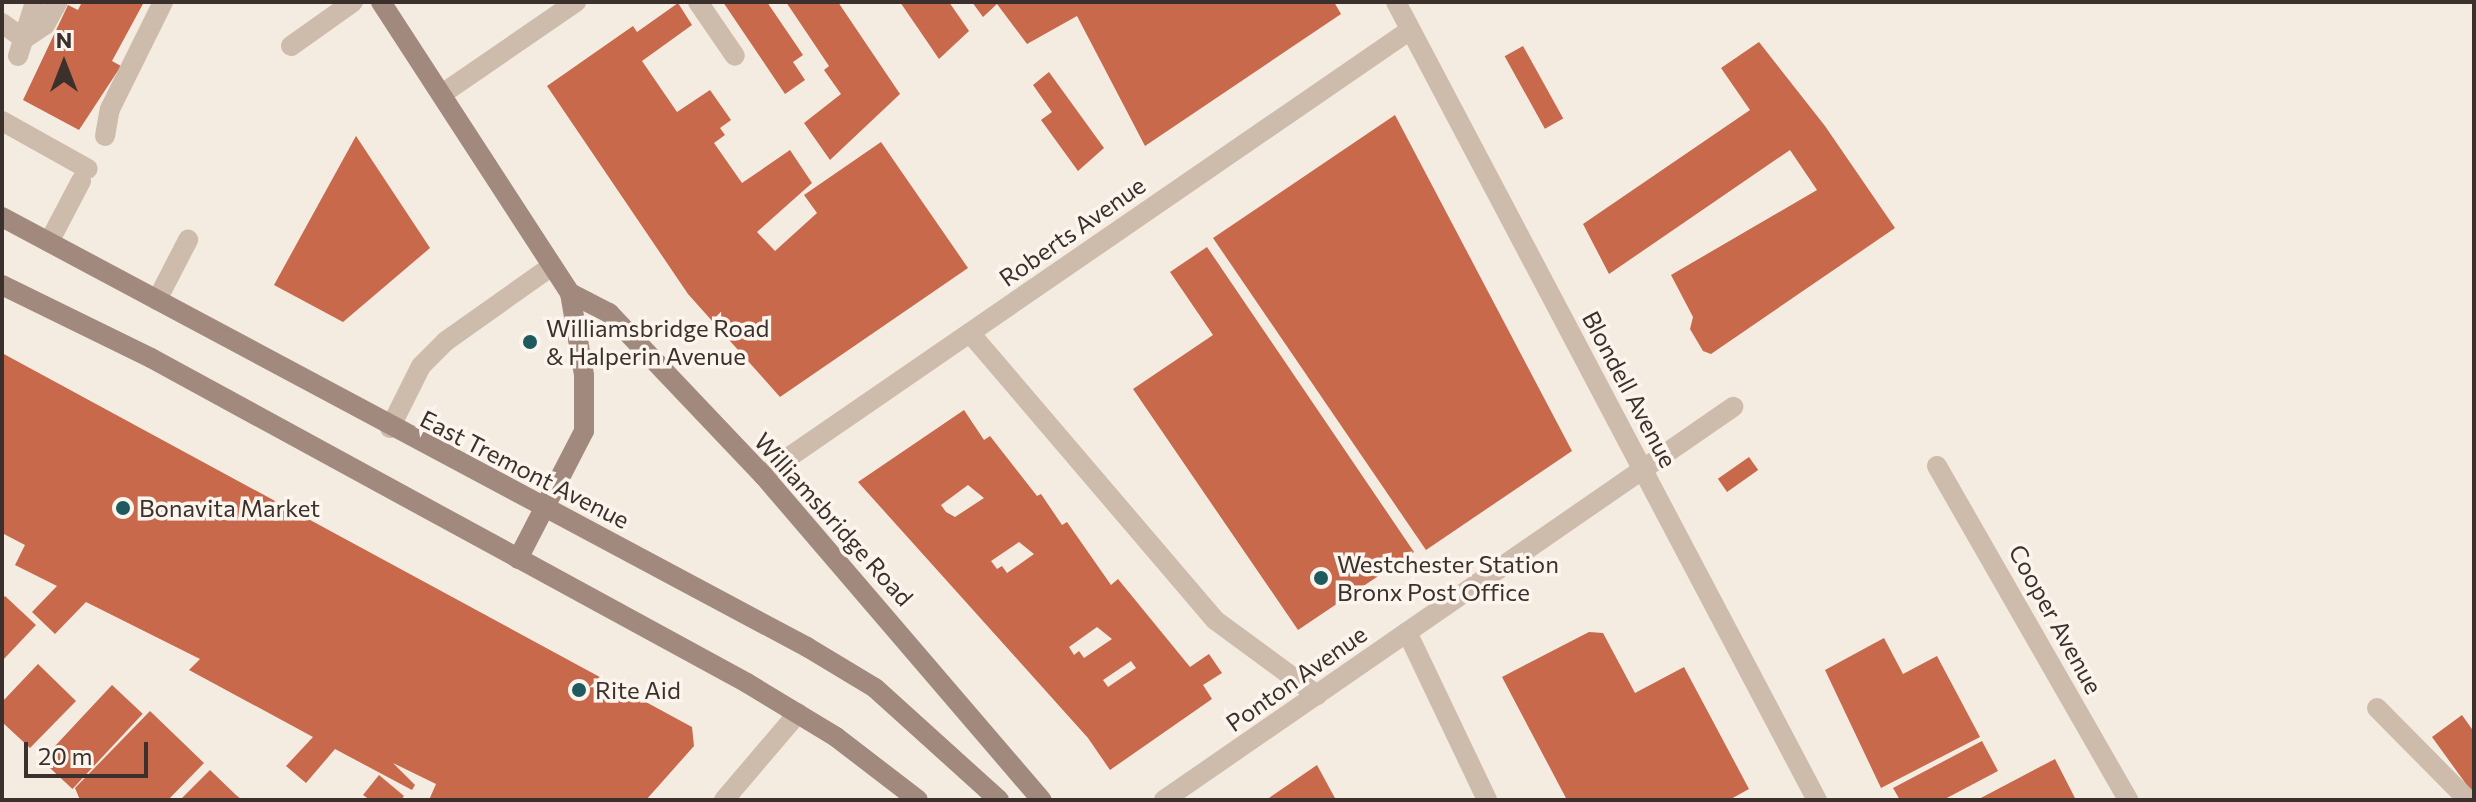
<!DOCTYPE html>
<html>
<head>
<meta charset="utf-8">
<style>
  body { margin:0 }
  #map { position:relative; width:2476px; height:802px; overflow:hidden; background:#f4ebe1; font-family:Commissioner,sans-serif }
  div>[style] { position:absolute }
  [style*='--x'] { left:calc(var(--x)*1px); top:calc(var(--y)*1px); width:calc(var(--w)*1px); rotate:calc(var(--a)*1deg) }
  .building>* { inset:0; background:#c8694b; transform-origin:0 0 }
  .lane>* { height:20px; margin:-10px; padding:0 10px; transform-origin:10px; border-radius:10px; background:#cdbbac }
  .street>* { height:20px; margin:-10px; padding:0 10px; transform-origin:10px; border-radius:10px; background:#cdbbac }
  .secondary>* { height:20px; margin:-10px; padding:0 10px; transform-origin:10px; border-radius:10px; background:#a18a7d }
  .dots>* { width:22px; height:22px; translate:-50% -50%; box-sizing:border-box; border:4px solid #fbf5ee; border-radius:50% }
  span { translate:-50% -50%; white-space:nowrap; text-align:center; line-height:1.15; -webkit-text-stroke:7px #fbf5ee; paint-order:stroke }
  .street-label { font-size:24px; color:#3b302b }
  .poi-label { font-size:24px; color:#3b302b }
  .left { translate:0 -50%; text-align:left }
  .frame { position:absolute; inset:0; border:4px solid #3b302b; pointer-events:none }
  .north { position:absolute; left:24px; top:24px; width:80px; height:80px; -webkit-text-stroke:6px #fbf5ee; paint-order:stroke; rotate:0deg; font-size:22px; font-weight:700; line-height:32px; text-align:center; color:#3b302b }
  .north::after { content:''; display:block; margin:auto; width:28px; height:36px; background:#3b302b; clip-path:polygon(50% 0,100% 100%,50% 72%,0 100%) }
  .scale { position:absolute; left:24px; top:742px; width:124px; height:36px; box-sizing:border-box; border:4px solid #3b302b; border-top:0; padding-left:10px; font-size:24px; line-height:28px; white-space:nowrap; color:#3b302b; -webkit-text-stroke:6px #fbf5ee; paint-order:stroke }
</style>
</head>
<body>
<div id="map">
  <div class="building">
    <i style="clip-path:polygon(82px 2px,144px 2px,112px 61px,121px 66px,79px 130px,23px 100px,68px 5px,78px 10px)"></i>
    <i style="clip-path:polygon(723px 2px,767px 2px,803px 55px,793px 62px,805px 80px,785px 94px)"></i>
    <i style="clip-path:polygon(786px 2px,838px 2px,900px 94px,830px 160px,804px 123px,841px 94px,824px 70px,829px 66px)"></i>
    <i style="clip-path:polygon(900px 2px,949px 2px,969px 31px,939px 59px)"></i>
    <i style="clip-path:polygon(972px 2px,1334px 2px,1341px 14px,1145px 146px,1077px 16px,1027px 44px,997px 4px,983px 17px)"></i>
    <i style="clip-path:polygon(678px 3px,692px 25px,642px 61px,677px 112px,710px 90px,731px 120px,720px 128px,725px 135px,714px 143px,742px 183px,790px 150px,812px 183px,757px 232px,775px 251px,817px 213px,804px 195px,881px 142px,968px 268px,780px 397px,688px 294px,547px 86px,633px 26px,637px 32px)"></i>
    <i style="clip-path:polygon(1759px 42px,1825px 126px,1895px 228px,1711px 354px,1703px 351px,1690px 329px,1693px 317px,1671px 275px,1817px 190px,1790px 150px,1609px 274px,1583px 224px,1750px 110px,1721px 68px)"></i>
    <i style="left:1523px;top:46px;width:83px;height:21px;rotate:61deg"></i>
    <i style="clip-path:polygon(1049px 72px,1104px 148px,1078px 171px,1041px 120px,1052px 112px,1033px 85px)"></i>
    <i style="clip-path:polygon(1395px 115px,1572px 451px,1426px 550px,1213px 238px)"></i>
    <i style="clip-path:polygon(356px 136px,430px 248px,343px 322px,274px 285px)"></i>
    <i style="clip-path:polygon(1207px 247px,1414px 552px,1298px 630px,1133px 389px,1213px 335px,1170px 272px)"></i>
    <i style="clip-path:polygon(2px 353px,692px 727px,694px 746px,646px 800px,429px 800px,436px 784px,393px 763px,415px 785px,412px 790px,335px 749px,306px 783px,286px 766px,313px 737px,189px 670px,200px 659px,86px 602px,55px 634px,32px 612px,57px 586px,15px 565px,25px 545px,2px 533px)"></i>
    <i style="clip-path:polygon(evenodd,964px 410px,984px 440px,990px 436px,1037px 496px,1041px 494px,1062px 525px,1067px 522px,1111px 585px,1118px 579px,1190px 667px,1209px 654px,1222px 673px,1203px 685px,1212px 699px,1110px 770px,1088px 738px,858px 482px,964px 410px,968px 485px,984px 498px,955px 517px,946px 512px,941px 505px,968px 485px,964px 410px,1019px 542px,1034px 554px,1007px 573px,1002px 566px,997px 569px,991px 561px,1019px 542px,964px 410px,1097px 627px,1112px 639px,1084px 658px,1079px 651px,1074px 655px,1069px 647px,1097px 627px,964px 410px,1131px 661px,1136px 668px,1108px 687px,1103px 680px,1131px 661px)"></i>
    <i style="left:1749px;top:457px;width:16px;height:38px;rotate:55deg"></i>
    <i style="clip-path:polygon(5px 596px,36px 625px,2px 661px,2px 599px)"></i>
    <i style="clip-path:polygon(1589px 632px,1603px 633px,1635px 693px,1684px 667px,1749px 789px,1729px 800px,1567px 800px,1502px 677px)"></i>
    <i style="clip-path:polygon(1884px 638px,1903px 674px,1937px 656px,1980px 737px,1881px 788px,1825px 670px)"></i>
    <i style="clip-path:polygon(38px 664px,76px 701px,30px 748px,2px 722px,2px 702px)"></i>
    <i style="left:112px;top:685px;width:42px;height:103px;rotate:43deg"></i>
    <i style="clip-path:polygon(150px 711px,204px 763px,168px 800px,80px 800px,75px 788px)"></i>
    <i style="clip-path:polygon(2462px 715px,2474px 732px,2474px 795px,2432px 737px)"></i>
    <i style="clip-path:polygon(1982px 741px,1998px 771px,1943px 800px,1900px 800px,1893px 788px)"></i>
    <i style="clip-path:polygon(2055px 759px,2076px 800px,1977px 800px)"></i>
    <i style="clip-path:polygon(1317px 765px,1336px 800px,1266px 800px)"></i>
    <i style="clip-path:polygon(210px 770px,236px 795px,242px 800px,180px 800px)"></i>
    <i style="clip-path:polygon(379px 775px,404px 796px,401px 800px,370px 800px,363px 795px)"></i>
  </div>
  <div class="lane">
    <i style="--x:698;--y:2;--w:65;--a:55.6"></i>
    <i style="--x:2;--y:23;--w:27;--a:36"></i>
    <i style="--x:24;--y:39;--w:25;--a:-34"></i>
    <i style="--x:45;--y:25;--w:26;--a:-61"></i>
    <i style="--x:291;--y:46;--w:76;--a:-35.4"></i>
    <i style="--x:18;--y:56;--w:57;--a:-72.5"></i>
    <i style="--x:2;--y:121;--w:98;--a:29.2"></i>
    <i style="--x:105;--y:136;--w:27;--a:-80"></i>
    <i style="--x:110;--y:109;--w:119;--a:-63.6"></i>
    <i style="--x:49;--y:242;--w:69;--a:-62.3"></i>
    <i style="--x:157;--y:300;--w:68;--a:-62.7"></i>
    <i style="--x:970;--y:333;--w:377;--a:49.5"></i>
    <i style="--x:1215;--y:620;--w:127;--a:36.3"></i>
    <i style="--x:390;--y:428;--w:69;--a:-63.4"></i>
    <i style="--x:421;--y:366;--w:35;--a:-45"></i>
    <i style="--x:446;--y:341;--w:130;--a:-35.3"></i>
    <i style="--x:1407;--y:632;--w:186;--a:64.5"></i>
    <i style="--x:2377;--y:708;--w:129;--a:45.3"></i>
  </div>
  <div class="street">
    <i style="--x:1396;--y:2;--w:902;--a:62.19"></i>
    <i style="--x:442;--y:94;--w:163;--a:-34.5"></i>
    <i style="--x:1937;--y:466;--w:385;--a:60.2"></i>
    <i style="--x:763;--y:475;--w:785;--a:-34.52"></i>
    <i style="--x:724;--y:800;--w:114;--a:-49.6"></i>
    <i style="--x:1164;--y:800;--w:692;--a:-34.63"></i>
  </div>
  <div class="secondary">
    <i style="--x:381;--y:2;--w:347;--a:57"></i>
    <i style="--x:570;--y:293;--w:83;--a:80.3"></i>
    <i style="--x:584;--y:375;--w:56;--a:90"></i>
    <i style="--x:584;--y:431;--w:144;--a:117.3"></i>
    <i style="--x:2;--y:217;--w:913;--a:28.11"></i>
    <i style="--x:807;--y:647;--w:79;--a:31.1"></i>
    <i style="--x:875;--y:688;--w:167;--a:42.1"></i>
    <i style="--x:2;--y:285;--w:166;--a:26.1"></i>
    <i style="--x:151;--y:358;--w:679;--a:28.6"></i>
    <i style="--x:747;--y:683;--w:104;--a:31.2"></i>
    <i style="--x:836;--y:737;--w:103;--a:37.5"></i>
    <i style="--x:570;--y:293;--w:44;--a:27.1"></i>
    <i style="--x:609;--y:313;--w:224;--a:46.5"></i>
    <i style="--x:763;--y:475;--w:428;--a:49.4"></i>
  </div>
  <div class="dots">
    <i style="left:530px;top:342px;background:#1f5a5e"></i>
    <i style="left:123px;top:508px;background:#1f5a5e"></i>
    <i style="left:1321px;top:578px;background:#1f5a5e"></i>
    <i style="left:579px;top:690px;background:#1f5a5e"></i>
  </div>
  <div class="street-label">
    <span style="left:1072px;top:231px;rotate:-35deg">Roberts Avenue</span>
    <span style="left:1630px;top:389px;rotate:62deg">Blondell Avenue</span>
    <span style="left:525px;top:469px;rotate:27deg">East Tremont Avenue</span>
    <span style="left:834px;top:519px;rotate:48deg">Williamsbridge Road</span>
    <span style="left:2056px;top:619px;rotate:61deg">Cooper Avenue</span>
    <span style="left:1296px;top:678px;rotate:-35deg">Ponton Avenue</span>
  </div>
  <div class="poi-label">
    <span class="left" style="left:546px;top:342px">Williamsbridge Road<br>&amp; Halperin Avenue</span>
    <span class="left" style="left:139px;top:508px">Bonavita Market</span>
    <span class="left" style="left:1337px;top:578px">Westchester Station<br>Bronx Post Office</span>
    <span class="left" style="left:595px;top:690px">Rite Aid</span>
  </div>
  <div class="frame"></div>
  <div class="north">N</div>
  <div class="scale">20 m</div>
</div>
</body>
</html>
